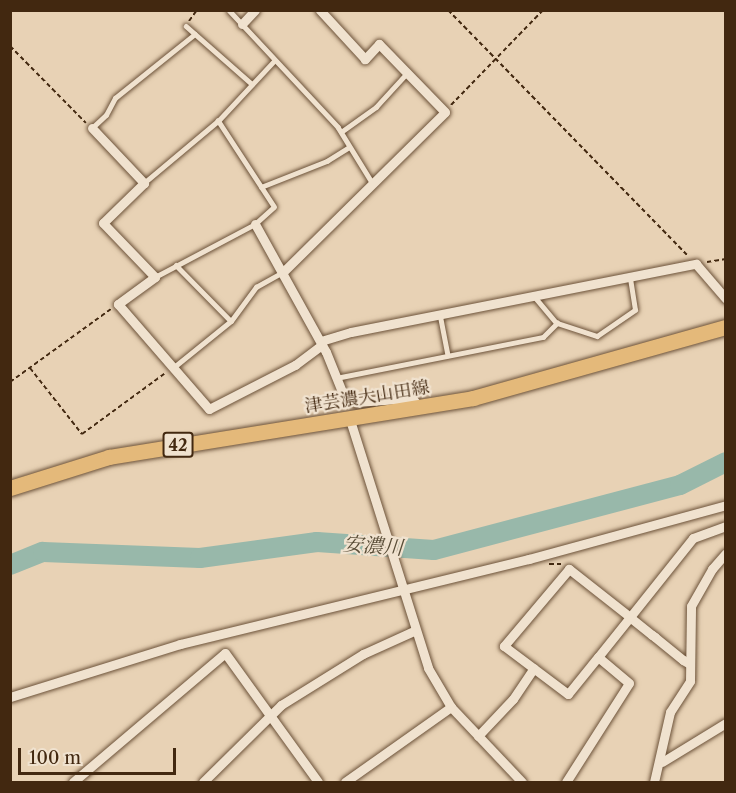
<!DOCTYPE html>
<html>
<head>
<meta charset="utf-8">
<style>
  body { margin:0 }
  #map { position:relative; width:736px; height:793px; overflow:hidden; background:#e8d2b5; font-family:"Libre Caslon Text","Noto Serif JP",serif }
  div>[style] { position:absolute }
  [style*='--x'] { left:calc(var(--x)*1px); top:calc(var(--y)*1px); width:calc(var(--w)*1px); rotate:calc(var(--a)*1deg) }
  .river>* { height:20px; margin:-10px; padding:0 10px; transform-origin:10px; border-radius:10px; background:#98b8aa }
  .path>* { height:2px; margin-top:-1px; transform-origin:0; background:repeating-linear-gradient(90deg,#422810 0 4.5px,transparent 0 7.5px) }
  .roads { filter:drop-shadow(0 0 2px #6c5239) drop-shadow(0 0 2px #6c5239) }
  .lane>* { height:4.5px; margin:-2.25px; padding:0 2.25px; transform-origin:2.25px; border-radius:2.25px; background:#f0e2cf }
  .street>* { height:9px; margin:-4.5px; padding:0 4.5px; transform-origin:4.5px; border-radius:4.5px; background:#f0e2cf }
  .primary>* { height:15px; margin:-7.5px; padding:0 7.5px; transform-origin:7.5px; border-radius:7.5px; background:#e4b97a }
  span { translate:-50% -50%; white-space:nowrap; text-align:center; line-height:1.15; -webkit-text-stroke:4.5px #f0e2cf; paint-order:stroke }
  .shield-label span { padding:2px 4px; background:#f0e2cf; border:2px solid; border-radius:4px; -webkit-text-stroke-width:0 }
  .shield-label { font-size:16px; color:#422810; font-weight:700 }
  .street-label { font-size:18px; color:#422810 }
  .water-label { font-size:20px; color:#584c36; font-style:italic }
  .frame { position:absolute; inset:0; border:12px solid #422810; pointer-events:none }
  .scale { position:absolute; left:18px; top:748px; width:158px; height:27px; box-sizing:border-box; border:3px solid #422810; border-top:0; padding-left:8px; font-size:18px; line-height:21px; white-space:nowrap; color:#422810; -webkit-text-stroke:4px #f0e2cf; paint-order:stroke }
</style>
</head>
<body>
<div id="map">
  <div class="river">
    <i style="--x:10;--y:565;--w:35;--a:-22"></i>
    <i style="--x:43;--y:552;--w:157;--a:2.2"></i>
    <i style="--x:200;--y:558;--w:118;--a:-7.8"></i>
    <i style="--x:317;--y:542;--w:117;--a:3.9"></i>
    <i style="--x:434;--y:550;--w:254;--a:-14.8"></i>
    <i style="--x:680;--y:485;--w:51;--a:-26.6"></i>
  </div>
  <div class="path">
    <i style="--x:448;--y:10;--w:342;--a:45.7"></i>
    <i style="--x:189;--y:21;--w:14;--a:-54"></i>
    <i style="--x:10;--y:46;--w:108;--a:45.4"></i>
    <i style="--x:451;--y:105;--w:132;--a:-45.9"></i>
    <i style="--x:707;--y:262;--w:19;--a:-9"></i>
    <i style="--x:30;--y:368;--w:84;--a:51.8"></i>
    <i style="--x:82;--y:434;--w:102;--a:-36.2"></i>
    <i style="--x:10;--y:382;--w:125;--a:-35.9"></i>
    <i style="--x:549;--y:564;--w:12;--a:0"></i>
  </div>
  <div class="roads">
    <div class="lane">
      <i style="--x:229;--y:10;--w:160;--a:47"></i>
      <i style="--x:338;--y:127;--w:67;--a:58.4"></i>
      <i style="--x:186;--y:26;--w:88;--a:41.3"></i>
      <i style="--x:92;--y:128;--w:19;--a:-43"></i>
      <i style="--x:106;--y:115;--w:19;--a:-62"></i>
      <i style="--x:115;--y:98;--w:102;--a:-38.7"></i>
      <i style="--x:341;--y:132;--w:43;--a:-35.5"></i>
      <i style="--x:376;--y:107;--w:46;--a:-47.6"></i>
      <i style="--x:144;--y:183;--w:97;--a:-40"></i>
      <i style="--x:218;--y:121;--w:82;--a:-47"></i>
      <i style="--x:261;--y:187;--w:71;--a:-21.5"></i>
      <i style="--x:327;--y:161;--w:26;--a:-32"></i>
      <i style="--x:176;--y:265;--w:78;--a:45.5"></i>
      <i style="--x:155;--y:277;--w:113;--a:-27.9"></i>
      <i style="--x:255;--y:224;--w:25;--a:-42"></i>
      <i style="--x:274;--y:207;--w:103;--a:-123.1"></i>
      <i style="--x:534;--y:296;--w:35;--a:50"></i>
      <i style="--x:440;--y:314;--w:42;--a:79"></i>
      <i style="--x:174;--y:367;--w:73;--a:-38.9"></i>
      <i style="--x:231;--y:321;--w:42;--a:-53.7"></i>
      <i style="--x:256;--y:287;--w:29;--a:-29"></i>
      <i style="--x:336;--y:378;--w:211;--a:-11.2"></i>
      <i style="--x:543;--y:337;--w:20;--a:-45"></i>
      <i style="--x:557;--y:323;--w:42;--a:18"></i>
      <i style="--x:597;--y:336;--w:46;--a:-34.4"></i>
      <i style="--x:635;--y:310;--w:33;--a:-99"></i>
    </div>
    <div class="street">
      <i style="--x:242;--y:24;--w:19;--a:-47"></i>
      <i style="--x:92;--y:128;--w:76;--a:46.6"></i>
      <i style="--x:144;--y:183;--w:57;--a:135.7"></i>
      <i style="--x:103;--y:223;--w:75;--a:46.1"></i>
      <i style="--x:155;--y:277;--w:46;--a:143.9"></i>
      <i style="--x:118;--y:304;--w:139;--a:49.1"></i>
      <i style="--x:209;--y:409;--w:97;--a:-27.1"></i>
      <i style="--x:295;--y:365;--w:34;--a:-37"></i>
      <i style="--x:255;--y:224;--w:146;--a:61"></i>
      <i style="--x:326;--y:352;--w:45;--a:68"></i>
      <i style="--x:343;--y:394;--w:15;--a:32"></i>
      <i style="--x:356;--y:402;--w:56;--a:-4.1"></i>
      <i style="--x:412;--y:398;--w:14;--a:51"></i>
      <i style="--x:284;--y:271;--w:226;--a:-44.6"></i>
      <i style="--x:445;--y:112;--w:95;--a:-134.1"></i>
      <i style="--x:379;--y:44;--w:21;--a:133"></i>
      <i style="--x:365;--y:59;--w:67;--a:-132.6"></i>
      <i style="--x:321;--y:341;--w:31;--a:-17"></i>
      <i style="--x:351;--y:332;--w:352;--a:-11.2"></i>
      <i style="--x:696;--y:264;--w:46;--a:49.4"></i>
      <i style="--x:350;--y:420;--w:260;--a:72.5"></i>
      <i style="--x:428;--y:668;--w:45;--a:59.5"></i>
      <i style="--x:451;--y:707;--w:103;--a:46.6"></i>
      <i style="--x:690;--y:664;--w:8;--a:-150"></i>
      <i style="--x:683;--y:660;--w:36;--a:-141"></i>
      <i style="--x:655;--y:637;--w:4;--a:-146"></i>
      <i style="--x:652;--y:635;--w:28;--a:-141"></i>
      <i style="--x:630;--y:617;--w:78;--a:-141.8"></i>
      <i style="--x:569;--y:569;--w:101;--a:130.2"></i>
      <i style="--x:504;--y:646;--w:80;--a:36.9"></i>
      <i style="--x:568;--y:694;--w:48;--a:-51"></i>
      <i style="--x:598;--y:657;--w:51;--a:-51.3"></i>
      <i style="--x:630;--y:617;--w:101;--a:-51.4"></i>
      <i style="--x:693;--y:538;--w:35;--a:-20"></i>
      <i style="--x:10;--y:697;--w:178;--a:-17.3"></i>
      <i style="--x:180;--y:644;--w:359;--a:-13.7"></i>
      <i style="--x:529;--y:559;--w:204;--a:-15.3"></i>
      <i style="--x:478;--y:736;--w:51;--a:-46.6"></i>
      <i style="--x:513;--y:699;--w:37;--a:-56"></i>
      <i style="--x:662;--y:762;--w:75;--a:-31.4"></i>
      <i style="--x:73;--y:782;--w:199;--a:-40.3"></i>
      <i style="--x:225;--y:653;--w:159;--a:54.2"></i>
      <i style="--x:203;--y:782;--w:110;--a:-44.6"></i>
      <i style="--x:281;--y:705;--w:97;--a:-31.9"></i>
      <i style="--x:363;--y:654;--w:56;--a:-24.3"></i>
      <i style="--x:345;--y:782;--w:130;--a:-35.3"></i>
      <i style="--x:566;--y:782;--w:117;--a:-57.5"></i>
      <i style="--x:629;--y:683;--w:40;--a:-140"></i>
      <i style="--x:654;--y:782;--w:72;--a:-77.1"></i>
      <i style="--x:670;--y:712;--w:37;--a:-57"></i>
      <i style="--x:690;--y:681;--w:75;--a:-89.2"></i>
      <i style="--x:691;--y:606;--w:43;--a:-60.4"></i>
      <i style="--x:712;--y:569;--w:21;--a:-49"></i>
    </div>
    <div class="primary">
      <i style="--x:10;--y:488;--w:104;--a:-17.4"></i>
      <i style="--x:109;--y:457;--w:369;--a:-9.2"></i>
      <i style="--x:473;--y:398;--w:263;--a:-15.7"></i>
    </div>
  </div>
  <div class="shield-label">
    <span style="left:178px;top:445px">42</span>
  </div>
  <div class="street-label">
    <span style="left:367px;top:397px;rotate:-9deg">津芸濃大山田線</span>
  </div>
  <div class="water-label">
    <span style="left:373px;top:546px;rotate:4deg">安濃川</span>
  </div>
  <div class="frame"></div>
  <div class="scale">100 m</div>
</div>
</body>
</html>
